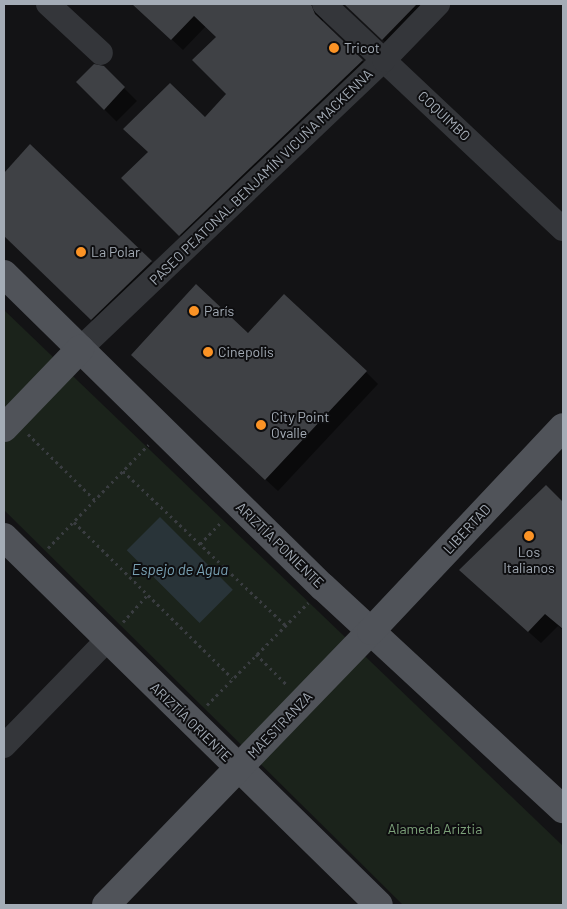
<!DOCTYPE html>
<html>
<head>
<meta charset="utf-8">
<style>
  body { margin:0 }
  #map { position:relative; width:567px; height:909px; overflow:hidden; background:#131315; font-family:Barlow,sans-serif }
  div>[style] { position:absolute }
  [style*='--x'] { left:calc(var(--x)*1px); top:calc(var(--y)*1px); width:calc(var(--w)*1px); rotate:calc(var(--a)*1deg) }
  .green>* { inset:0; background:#1b231b }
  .water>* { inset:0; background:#293439; transform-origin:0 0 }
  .shadow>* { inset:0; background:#0007; transform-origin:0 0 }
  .building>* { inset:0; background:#3f4145 }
  .path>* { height:3px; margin-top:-1.5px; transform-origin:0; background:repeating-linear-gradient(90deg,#3a3d41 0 2.5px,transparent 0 6.5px) }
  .minor>* { height:24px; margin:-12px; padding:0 12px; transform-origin:12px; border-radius:12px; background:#34363a }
  .major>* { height:28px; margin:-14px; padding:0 14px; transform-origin:14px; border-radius:14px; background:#505359 }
  .dots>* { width:14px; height:14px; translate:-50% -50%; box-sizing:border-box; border:2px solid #0e0e10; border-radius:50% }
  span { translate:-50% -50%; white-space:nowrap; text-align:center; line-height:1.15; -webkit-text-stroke:4px #0e0e10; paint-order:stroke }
  .poi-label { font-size:14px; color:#a4acb6 }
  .left { translate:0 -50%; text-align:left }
  .street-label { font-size:14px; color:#a4acb6 }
  .park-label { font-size:14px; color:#7da27a }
  .water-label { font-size:15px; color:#79a1b3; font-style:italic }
  .frame { position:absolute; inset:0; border:5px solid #a4acb6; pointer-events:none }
</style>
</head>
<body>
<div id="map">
  <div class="green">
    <i style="clip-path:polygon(4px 310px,563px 846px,563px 905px,403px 905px,4px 510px)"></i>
  </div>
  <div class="water">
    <i style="left:160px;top:517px;width:103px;height:47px;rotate:45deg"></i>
  </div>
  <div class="shadow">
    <i style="clip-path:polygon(149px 4px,329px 4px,321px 13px,324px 25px,373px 71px,191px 246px,123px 178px,205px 119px,228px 94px,218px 37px,206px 26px,183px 50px,142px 11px)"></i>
    <i style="clip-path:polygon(344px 4px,438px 4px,394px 50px)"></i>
    <i style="left:103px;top:67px;width:48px;height:29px;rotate:45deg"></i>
    <i style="clip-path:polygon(30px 146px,161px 272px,101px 329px,4px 235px,4px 175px)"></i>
    <i style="clip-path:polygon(249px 334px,366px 372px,378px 384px,278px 491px,145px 368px)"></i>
    <i style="clip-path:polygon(546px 487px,563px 503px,563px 630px,558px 626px,541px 643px,473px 582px)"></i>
  </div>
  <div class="building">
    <i style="clip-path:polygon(132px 4px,311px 4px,315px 14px,363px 60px,179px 236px,121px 178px,148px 152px,123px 129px,170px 83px,205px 117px,226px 94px,192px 60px,216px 37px,194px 16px,171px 40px)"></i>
    <i style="clip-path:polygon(344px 4px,417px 4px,382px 40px)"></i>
    <i style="clip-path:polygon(94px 64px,104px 66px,125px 87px,104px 110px,76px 82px)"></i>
    <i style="clip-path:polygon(30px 144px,152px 261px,91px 320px,4px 236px,4px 173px)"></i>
    <i style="clip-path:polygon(196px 284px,248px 333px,284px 294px,367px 371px,265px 480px,131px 355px)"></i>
    <i style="clip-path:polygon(546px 485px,563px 502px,563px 629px,545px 614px,528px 632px,459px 570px)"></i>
  </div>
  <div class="path">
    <i style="--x:28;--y:434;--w:94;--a:44.6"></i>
    <i style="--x:123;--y:471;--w:224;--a:43.5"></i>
    <i style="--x:74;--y:522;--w:222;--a:44.6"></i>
    <i style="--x:200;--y:544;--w:32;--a:-46"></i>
    <i style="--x:48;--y:548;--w:144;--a:-45.8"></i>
    <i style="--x:123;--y:622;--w:36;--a:-48"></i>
    <i style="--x:256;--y:654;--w:44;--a:45"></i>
    <i style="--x:207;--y:705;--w:144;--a:-45.3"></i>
  </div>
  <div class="minor">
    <i style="--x:48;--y:4;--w:72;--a:42.8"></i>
    <i style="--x:324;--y:4;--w:328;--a:43.3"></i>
    <i style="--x:80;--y:349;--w:419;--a:-43.6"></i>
    <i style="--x:384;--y:60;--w:78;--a:-46"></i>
    <i style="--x:4;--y:746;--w:148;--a:-45.8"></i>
  </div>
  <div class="major">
    <i style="--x:4;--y:274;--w:447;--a:44.5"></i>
    <i style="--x:323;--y:587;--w:327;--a:42.8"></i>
    <i style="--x:4;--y:428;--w:110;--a:-46.1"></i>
    <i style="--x:4;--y:537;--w:525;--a:44.46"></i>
    <i style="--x:106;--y:905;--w:381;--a:-46"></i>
    <i style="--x:371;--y:631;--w:280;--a:-46.7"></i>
  </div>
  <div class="dots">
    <i style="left:334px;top:48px;background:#fb9325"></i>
    <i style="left:81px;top:252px;background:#fb9325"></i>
    <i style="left:194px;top:311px;background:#fb9325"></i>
    <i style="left:208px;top:352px;background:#fb9325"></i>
    <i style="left:261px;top:425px;background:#fb9325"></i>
    <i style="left:529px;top:536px;background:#fb9325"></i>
  </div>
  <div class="poi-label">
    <span class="left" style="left:344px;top:48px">Tricot</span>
    <span class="left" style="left:91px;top:252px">La Polar</span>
    <span class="left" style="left:204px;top:311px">París</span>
    <span class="left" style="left:218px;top:352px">Cinepolis</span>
    <span class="left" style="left:271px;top:425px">City Point<br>Ovalle</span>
    <span style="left:529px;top:560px">Los<br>Italianos</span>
  </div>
  <div class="street-label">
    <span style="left:444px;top:116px;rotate:43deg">COQUIMBO</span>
    <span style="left:261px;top:177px;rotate:-44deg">PASEO PEATONAL BENJAMÍN VICUÑA MACKENNA</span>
    <span style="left:467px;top:529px;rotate:-47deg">LIBERTAD</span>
    <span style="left:280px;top:545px;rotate:44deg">ARIZTÍA PONIENTE</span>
    <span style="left:191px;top:722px;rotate:44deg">ARIZTÍA ORIENTE</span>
    <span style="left:280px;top:725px;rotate:-46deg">MAESTRANZA</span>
  </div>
  <div class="park-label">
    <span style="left:435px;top:829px">Alameda Ariztia</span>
  </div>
  <div class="water-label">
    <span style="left:180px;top:570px">Espejo de Agua</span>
  </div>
  <div class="frame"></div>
</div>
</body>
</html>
